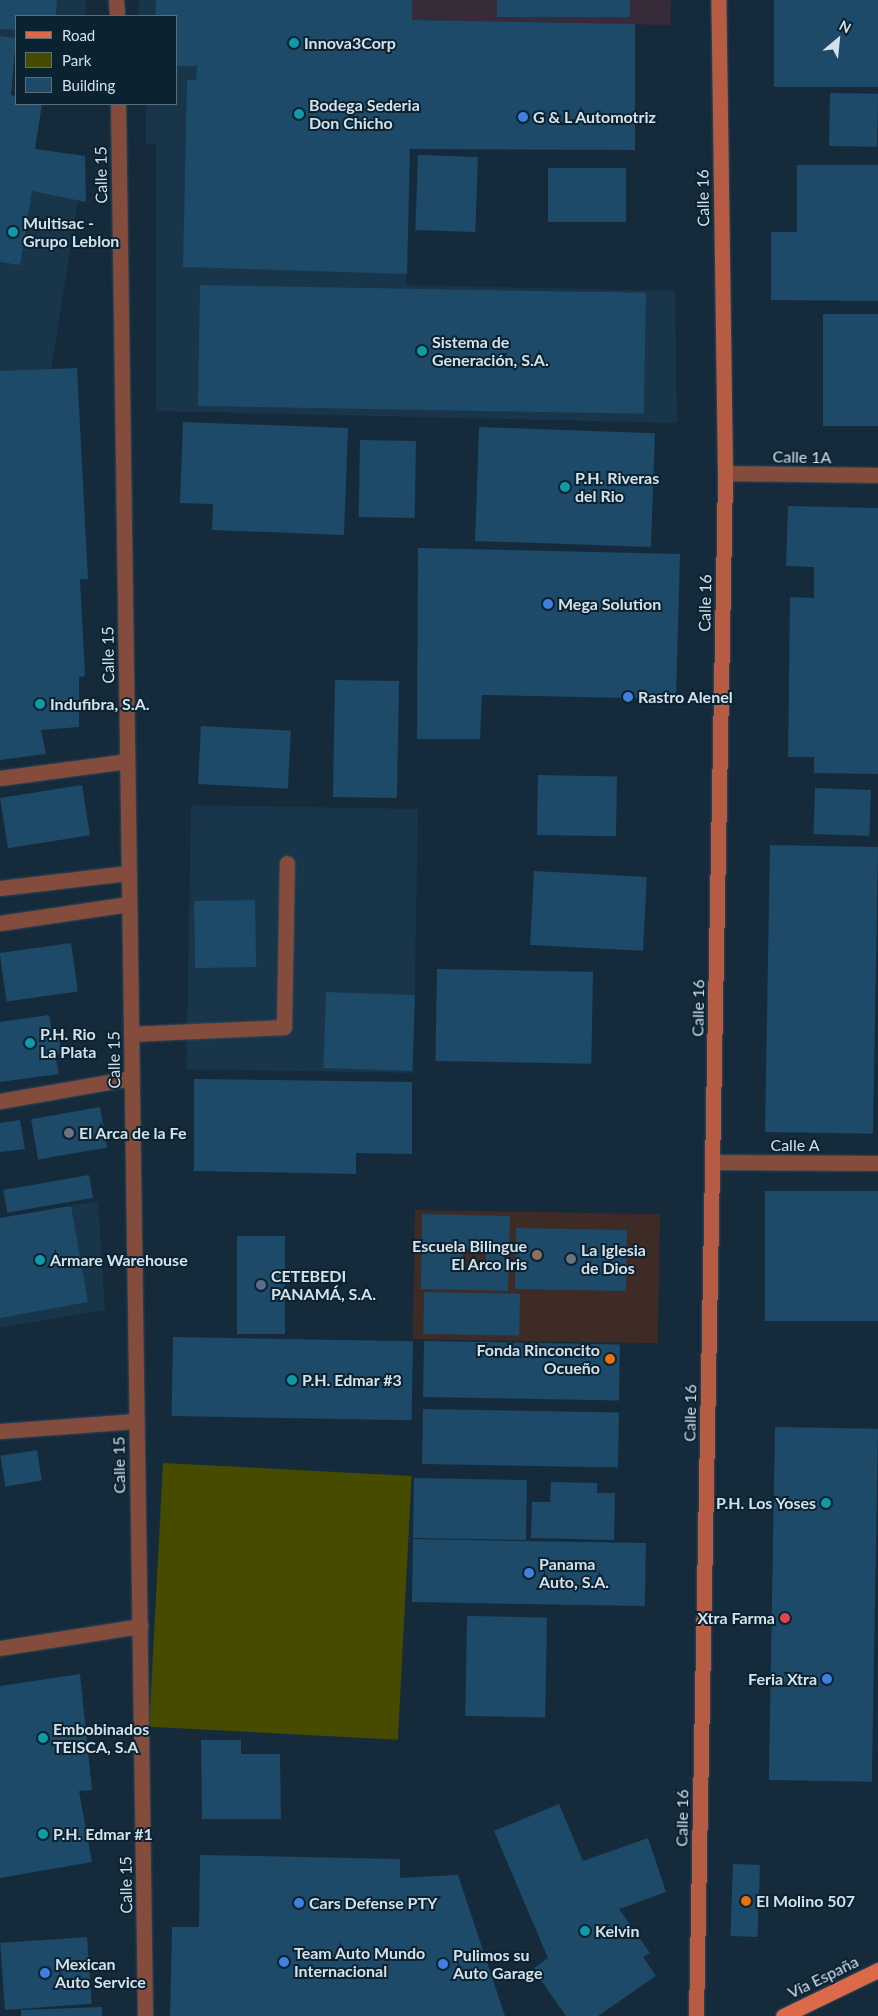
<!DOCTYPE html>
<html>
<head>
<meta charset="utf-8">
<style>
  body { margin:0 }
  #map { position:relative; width:878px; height:2016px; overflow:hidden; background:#152b3b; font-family:Lato,sans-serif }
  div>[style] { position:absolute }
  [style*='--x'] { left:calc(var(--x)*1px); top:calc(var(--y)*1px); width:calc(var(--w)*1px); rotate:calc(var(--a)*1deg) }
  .commercial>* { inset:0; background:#382b39 }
  .built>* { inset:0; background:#18354a; transform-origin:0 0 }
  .education>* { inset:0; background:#3e2b25; transform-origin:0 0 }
  .green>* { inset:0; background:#474b00; transform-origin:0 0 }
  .building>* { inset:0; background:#1c4a68; transform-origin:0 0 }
  .roads { filter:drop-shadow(0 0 1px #334857) drop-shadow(0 0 1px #334857) }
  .lane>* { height:15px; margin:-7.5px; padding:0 7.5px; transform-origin:7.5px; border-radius:7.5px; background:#844c3c }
  .street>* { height:15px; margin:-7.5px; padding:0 7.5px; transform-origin:7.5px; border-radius:7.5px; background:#844c3c }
  .secondary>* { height:15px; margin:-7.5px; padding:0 7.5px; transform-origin:7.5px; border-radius:7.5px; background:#b65c45 }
  .primary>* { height:15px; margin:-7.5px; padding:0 7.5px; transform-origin:7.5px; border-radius:7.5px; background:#dc694a }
  .dots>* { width:14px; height:14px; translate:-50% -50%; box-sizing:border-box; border:2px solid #0b2231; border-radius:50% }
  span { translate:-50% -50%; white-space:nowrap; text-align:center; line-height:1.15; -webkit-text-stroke:4px #0b2231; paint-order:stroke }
  .poi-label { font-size:16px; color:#d3e1eb; font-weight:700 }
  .left { translate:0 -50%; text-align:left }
  .right { translate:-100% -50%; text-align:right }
  .street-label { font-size:16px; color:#d3e1eb }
  .legend { position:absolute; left:15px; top:15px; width:162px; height:90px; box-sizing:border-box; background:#0b2231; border:1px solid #5b6e7b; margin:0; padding:6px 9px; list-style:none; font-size:15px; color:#d3e1eb }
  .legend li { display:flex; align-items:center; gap:10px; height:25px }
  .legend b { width:25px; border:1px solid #5b6e7b }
  .north { position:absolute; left:813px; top:15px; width:50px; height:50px; -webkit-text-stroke:4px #0b2231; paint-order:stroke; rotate:28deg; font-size:14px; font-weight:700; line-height:20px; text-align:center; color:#d3e1eb }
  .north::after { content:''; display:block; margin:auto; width:18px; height:22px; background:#d3e1eb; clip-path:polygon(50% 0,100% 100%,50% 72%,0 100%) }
</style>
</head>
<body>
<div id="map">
  <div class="commercial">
    <i style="clip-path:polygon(412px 0,671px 0,670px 25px,412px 20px)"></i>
  </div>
  <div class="built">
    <i style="clip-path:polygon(0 0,86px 0,85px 16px,16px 16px,16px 38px,0 36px)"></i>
    <i style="clip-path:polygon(139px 0,412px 0,406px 285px,675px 291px,677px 423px,156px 411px,156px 145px,146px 144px,146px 104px,176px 104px,176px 16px,139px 16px)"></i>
    <i style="left:0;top:143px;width:86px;height:228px;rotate:9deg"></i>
    <i style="left:191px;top:805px;width:227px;height:264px;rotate:1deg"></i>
    <i style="clip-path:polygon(98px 1201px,105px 1310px,0 1328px,0 1218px)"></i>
  </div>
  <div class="education">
    <i style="left:415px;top:1210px;width:245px;height:129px;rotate:1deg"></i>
  </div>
  <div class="green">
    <i style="left:163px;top:1463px;width:249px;height:264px;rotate:3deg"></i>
  </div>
  <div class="building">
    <i style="clip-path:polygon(0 0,57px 0,56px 16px,16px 16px,16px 30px,0 29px)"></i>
    <i style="clip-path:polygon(156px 0,412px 0,412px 20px,635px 24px,635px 150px,410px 149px,407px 274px,183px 267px,187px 80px,196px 80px,197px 66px,176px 66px,176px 16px,155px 16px)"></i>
    <i style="left:497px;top:0;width:133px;height:17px"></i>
    <i style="left:774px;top:0;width:104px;height:87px"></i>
    <i style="clip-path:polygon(0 36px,16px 38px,11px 95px,16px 96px,16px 104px,42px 104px,35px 149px,85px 156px,86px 202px,32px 191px,20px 265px,0 262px)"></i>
    <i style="left:830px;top:93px;width:48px;height:53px;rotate:1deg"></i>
    <i style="left:418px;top:155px;width:60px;height:75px;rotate:2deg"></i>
    <i style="clip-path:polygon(797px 165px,878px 165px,878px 301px,771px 300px,771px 232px,797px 232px)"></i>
    <i style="left:548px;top:168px;width:78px;height:54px"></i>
    <i style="left:200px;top:285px;width:446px;height:121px;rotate:1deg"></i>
    <i style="left:823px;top:314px;width:55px;height:112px"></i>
    <i style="clip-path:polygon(77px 368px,88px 579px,80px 579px,85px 676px,79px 677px,79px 727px,41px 730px,46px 754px,0 760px,0 371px)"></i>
    <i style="clip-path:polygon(183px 422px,348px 428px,344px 535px,212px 530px,213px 504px,180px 503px)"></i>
    <i style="left:479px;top:427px;width:176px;height:114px;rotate:2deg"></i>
    <i style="left:360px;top:440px;width:56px;height:77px;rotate:1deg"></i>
    <i style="clip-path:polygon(788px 506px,878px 508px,878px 774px,814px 773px,814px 757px,788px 757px,790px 597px,814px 598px,814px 567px,786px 566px)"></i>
    <i style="clip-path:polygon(418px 548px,680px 554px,676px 699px,482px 695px,480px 739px,417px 739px)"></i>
    <i style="left:335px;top:680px;width:64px;height:117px;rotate:1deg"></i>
    <i style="left:201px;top:726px;width:90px;height:58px;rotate:3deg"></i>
    <i style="left:538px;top:775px;width:79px;height:60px;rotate:1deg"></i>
    <i style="left:82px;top:785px;width:51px;height:83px;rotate:81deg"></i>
    <i style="left:815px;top:788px;width:56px;height:46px;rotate:2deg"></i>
    <i style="left:770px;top:845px;width:108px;height:287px;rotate:1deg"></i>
    <i style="left:534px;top:871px;width:113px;height:74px;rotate:3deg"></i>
    <i style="left:255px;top:900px;width:67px;height:61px;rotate:89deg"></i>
    <i style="left:71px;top:943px;width:49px;height:72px;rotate:82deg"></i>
    <i style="left:437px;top:969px;width:156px;height:92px;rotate:1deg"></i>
    <i style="left:326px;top:992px;width:89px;height:76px;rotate:2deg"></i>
    <i style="clip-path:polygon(49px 1015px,52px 1032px,58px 1031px,62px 1053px,55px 1054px,59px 1074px,0 1082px,0 1022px)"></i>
    <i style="clip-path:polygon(194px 1079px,412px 1082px,412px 1154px,356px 1153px,356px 1174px,194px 1171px)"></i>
    <i style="left:100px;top:1107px;width:41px;height:70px;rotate:80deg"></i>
    <i style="clip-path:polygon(20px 1120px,25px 1149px,0 1152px,0 1123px)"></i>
    <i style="left:89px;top:1175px;width:23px;height:87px;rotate:80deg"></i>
    <i style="left:765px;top:1191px;width:113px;height:130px"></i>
    <i style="clip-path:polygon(71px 1206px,88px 1302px,0 1318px,0 1218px)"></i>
    <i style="clip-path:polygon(evenodd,422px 1214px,510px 1216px,508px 1291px,421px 1289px,422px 1214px,463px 1249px,486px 1250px,485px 1271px,462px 1270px,463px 1249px)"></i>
    <i style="left:516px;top:1228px;width:111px;height:61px;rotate:1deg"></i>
    <i style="left:237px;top:1236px;width:48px;height:98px"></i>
    <i style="left:424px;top:1292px;width:96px;height:42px;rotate:1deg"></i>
    <i style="left:173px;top:1337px;width:240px;height:79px;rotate:1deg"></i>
    <i style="left:424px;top:1341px;width:196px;height:56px;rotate:1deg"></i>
    <i style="left:423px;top:1409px;width:196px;height:55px;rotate:1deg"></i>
    <i style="left:775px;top:1427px;width:103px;height:353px;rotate:1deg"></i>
    <i style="left:37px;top:1450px;width:31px;height:37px;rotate:81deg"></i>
    <i style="left:414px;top:1478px;width:113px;height:60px;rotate:1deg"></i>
    <i style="clip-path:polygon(551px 1482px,597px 1483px,597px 1493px,615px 1493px,614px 1540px,531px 1538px,532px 1502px,550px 1502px)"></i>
    <i style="left:413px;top:1539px;width:233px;height:63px;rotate:1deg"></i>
    <i style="left:467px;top:1616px;width:80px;height:100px;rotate:1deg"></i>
    <i style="clip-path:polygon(80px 1674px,92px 1790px,79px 1791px,92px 1862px,0 1878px,0 1686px)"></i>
    <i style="clip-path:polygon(201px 1740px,241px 1740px,241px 1754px,280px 1754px,281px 1819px,202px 1819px)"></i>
    <i style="clip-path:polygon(559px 1804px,583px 1861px,648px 1838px,666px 1892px,619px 1909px,650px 1953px,643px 1957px,656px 1976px,598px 2016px,566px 2016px,533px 1969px,548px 1958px,494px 1831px)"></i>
    <i style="clip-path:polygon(200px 1855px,400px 1859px,400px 1878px,458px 1875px,505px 2016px,170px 2016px,172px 1927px,199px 1927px)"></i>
    <i style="left:733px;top:1864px;width:27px;height:72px;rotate:2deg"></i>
    <i style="left:87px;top:1937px;width:67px;height:87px;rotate:86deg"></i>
    <i style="clip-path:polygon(102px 2007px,102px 2016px,21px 2016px,21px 2010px)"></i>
  </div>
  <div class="roads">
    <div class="lane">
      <i style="--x:0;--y:778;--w:128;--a:-7.6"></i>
      <i style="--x:0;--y:888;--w:129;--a:-6.7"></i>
      <i style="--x:0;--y:923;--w:130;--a:-8.4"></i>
      <i style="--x:131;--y:1034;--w:153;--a:-2.6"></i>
      <i style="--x:284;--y:1027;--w:164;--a:-89"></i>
      <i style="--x:0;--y:1101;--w:134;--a:-9.9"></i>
      <i style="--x:0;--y:1431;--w:136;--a:-4.2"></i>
    </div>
    <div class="street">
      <i style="--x:116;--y:0;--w:16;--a:86"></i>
      <i style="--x:118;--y:104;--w:1912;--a:89.19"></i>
      <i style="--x:725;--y:473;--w:153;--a:0.7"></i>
      <i style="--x:712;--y:1162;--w:166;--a:0.3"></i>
      <i style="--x:0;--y:1648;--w:142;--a:-8.9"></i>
    </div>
    <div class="secondary">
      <i style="--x:696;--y:2016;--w:1543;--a:-88.92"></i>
      <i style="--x:725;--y:473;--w:473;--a:-90.8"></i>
    </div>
    <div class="primary">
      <i style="--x:783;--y:2016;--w:106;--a:-25.8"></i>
    </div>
  </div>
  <div class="dots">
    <i style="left:294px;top:43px;background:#0f9aa8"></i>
    <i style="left:299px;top:114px;background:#0f9aa8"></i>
    <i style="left:523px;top:117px;background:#3f7fe0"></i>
    <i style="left:13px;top:232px;background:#0f9aa8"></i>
    <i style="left:422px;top:351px;background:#0f9aa8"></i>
    <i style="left:565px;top:487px;background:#0f9aa8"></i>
    <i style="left:548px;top:604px;background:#3f7fe0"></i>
    <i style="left:628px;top:697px;background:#3f7fe0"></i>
    <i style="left:40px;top:704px;background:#0f9aa8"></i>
    <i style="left:30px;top:1043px;background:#0f9aa8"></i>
    <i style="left:69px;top:1133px;background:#6b7280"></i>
    <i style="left:537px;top:1255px;background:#8d6e63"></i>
    <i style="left:571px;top:1259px;background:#6b7280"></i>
    <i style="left:40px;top:1260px;background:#0f9aa8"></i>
    <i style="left:261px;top:1285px;background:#5c6f8a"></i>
    <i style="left:610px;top:1359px;background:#e8710a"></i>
    <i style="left:292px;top:1380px;background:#0f9aa8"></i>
    <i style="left:826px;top:1503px;background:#0f9aa8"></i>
    <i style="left:529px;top:1573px;background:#3f7fe0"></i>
    <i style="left:785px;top:1618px;background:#e0444e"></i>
    <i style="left:827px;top:1679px;background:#3f7fe0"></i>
    <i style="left:43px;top:1738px;background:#0f9aa8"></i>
    <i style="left:43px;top:1834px;background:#0f9aa8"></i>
    <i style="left:746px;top:1901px;background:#e8710a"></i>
    <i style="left:299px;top:1903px;background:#3f7fe0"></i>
    <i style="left:585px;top:1931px;background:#0f9aa8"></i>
    <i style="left:284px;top:1962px;background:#3f7fe0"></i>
    <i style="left:443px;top:1964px;background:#3f7fe0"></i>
    <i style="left:45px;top:1973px;background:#3f7fe0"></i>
  </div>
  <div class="poi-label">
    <span class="left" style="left:304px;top:43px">Innova3Corp</span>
    <span class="left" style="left:309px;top:114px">Bodega Sederia<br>Don Chicho</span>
    <span class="left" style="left:533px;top:117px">G &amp; L Automotriz</span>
    <span class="left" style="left:23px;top:232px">Multisac -<br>Grupo Leblon</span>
    <span class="left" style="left:432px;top:351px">Sistema de<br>Generación, S.A.</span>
    <span class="left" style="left:575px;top:487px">P.H. Riveras<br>del Rio</span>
    <span class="left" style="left:558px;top:604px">Mega Solution</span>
    <span class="left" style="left:638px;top:697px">Rastro Alenel</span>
    <span class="left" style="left:50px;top:704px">Indufibra, S.A.</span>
    <span class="left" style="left:40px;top:1043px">P.H. Rio<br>La Plata</span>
    <span class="left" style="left:79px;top:1133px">El Arca de la Fe</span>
    <span class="right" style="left:527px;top:1255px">Escuela Bilingue<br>El Arco Iris</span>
    <span class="left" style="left:581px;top:1259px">La Iglesia<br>de Dios</span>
    <span class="left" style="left:50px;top:1260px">Armare Warehouse</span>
    <span class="left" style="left:271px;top:1285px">CETEBEDI<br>PANAMÁ, S.A.</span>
    <span class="right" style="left:600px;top:1359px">Fonda Rinconcito<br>Ocueño</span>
    <span class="left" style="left:302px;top:1380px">P.H. Edmar #3</span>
    <span class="right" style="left:816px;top:1503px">P.H. Los Yoses</span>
    <span class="left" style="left:539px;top:1573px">Panama<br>Auto, S.A.</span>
    <span class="right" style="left:775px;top:1618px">Xtra Farma</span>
    <span class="right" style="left:817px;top:1679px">Feria Xtra</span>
    <span class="left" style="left:53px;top:1738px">Embobinados<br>TEISCA, S.A</span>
    <span class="left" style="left:53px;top:1834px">P.H. Edmar #1</span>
    <span class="left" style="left:756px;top:1901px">El Molino 507</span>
    <span class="left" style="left:309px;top:1903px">Cars Defense PTY</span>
    <span class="left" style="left:595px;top:1931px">Kelvin</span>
    <span class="left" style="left:294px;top:1962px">Team Auto Mundo<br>Internacional</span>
    <span class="left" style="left:453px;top:1964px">Pulimos su<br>Auto Garage</span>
    <span class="left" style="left:55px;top:1973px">Mexican<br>Auto Service</span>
  </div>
  <div class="street-label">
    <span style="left:101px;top:175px;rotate:-91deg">Calle 15</span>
    <span style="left:703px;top:198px;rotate:-91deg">Calle 16</span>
    <span style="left:802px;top:457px;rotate:1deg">Calle 1A</span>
    <span style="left:705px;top:603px;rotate:-89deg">Calle 16</span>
    <span style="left:108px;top:655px;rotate:-91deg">Calle 15</span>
    <span style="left:698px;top:1008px;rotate:-89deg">Calle 16</span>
    <span style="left:114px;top:1060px;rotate:-91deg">Calle 15</span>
    <span style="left:795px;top:1145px">Calle A</span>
    <span style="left:690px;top:1413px;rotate:-89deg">Calle 16</span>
    <span style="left:119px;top:1465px;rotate:-91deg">Calle 15</span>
    <span style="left:682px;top:1818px;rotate:-89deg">Calle 16</span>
    <span style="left:126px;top:1885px;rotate:-91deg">Calle 15</span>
    <span style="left:823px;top:1977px;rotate:-26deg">Vía España</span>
  </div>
  <ul class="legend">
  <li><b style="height:6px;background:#dc694a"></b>Road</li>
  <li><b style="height:14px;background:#474b00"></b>Park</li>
  <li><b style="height:14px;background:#1c4a68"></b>Building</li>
  </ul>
  <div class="north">N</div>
</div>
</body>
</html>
